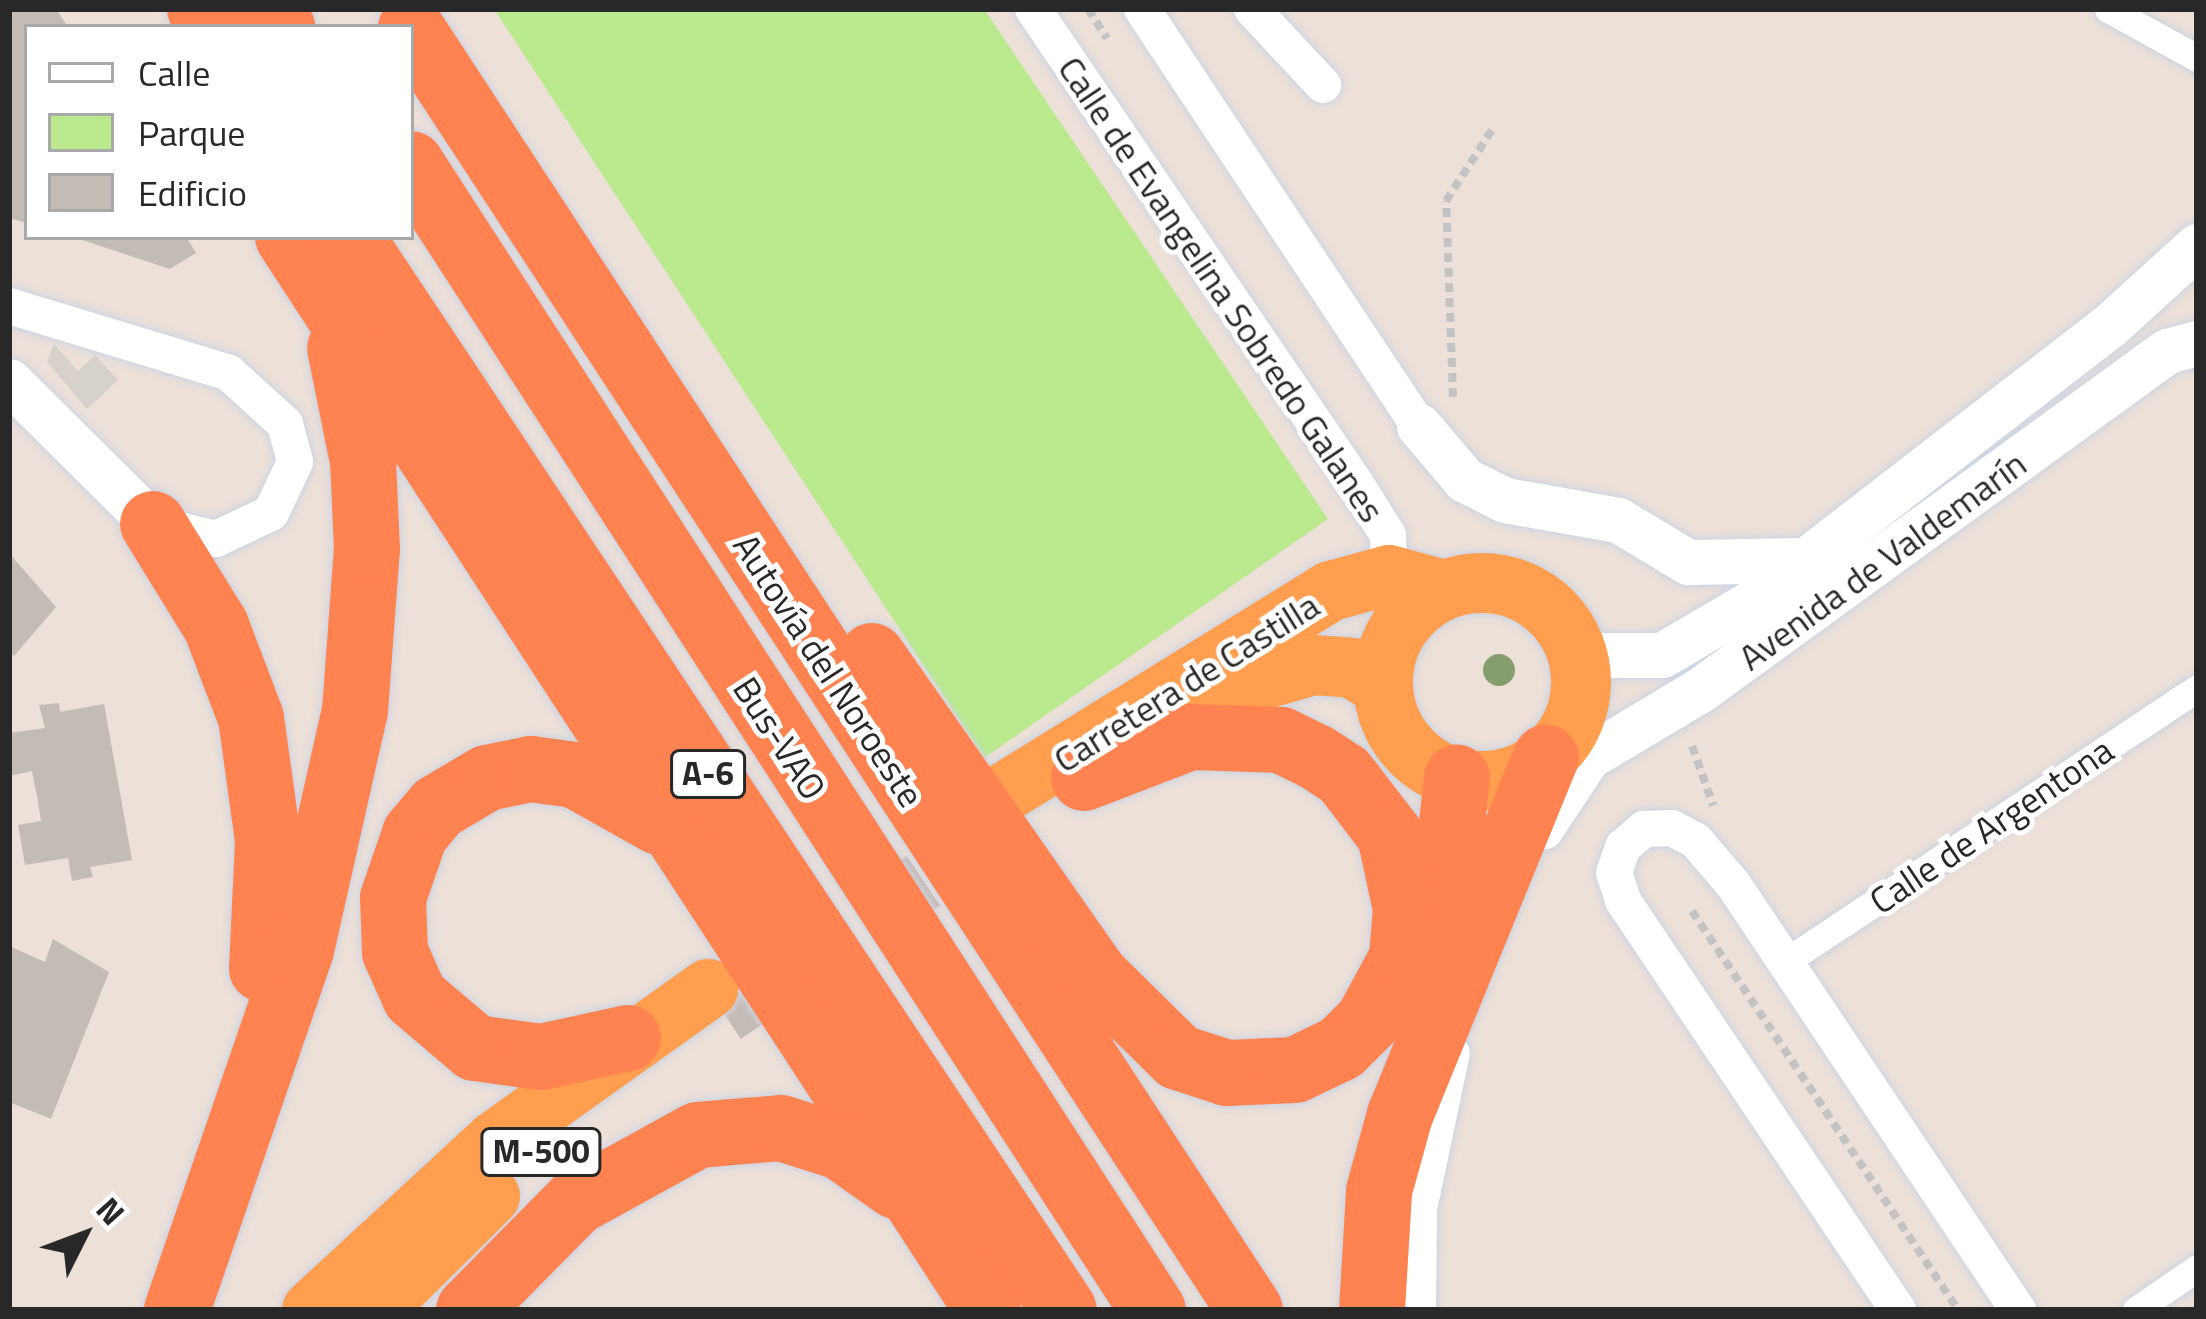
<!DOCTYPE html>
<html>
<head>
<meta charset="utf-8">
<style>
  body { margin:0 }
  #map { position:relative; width:2206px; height:1319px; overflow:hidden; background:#ece0d8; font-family:"Titillium Web",sans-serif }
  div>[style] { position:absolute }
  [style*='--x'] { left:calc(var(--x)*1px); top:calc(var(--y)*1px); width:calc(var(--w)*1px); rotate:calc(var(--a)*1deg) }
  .green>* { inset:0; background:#bae98e }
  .plaza>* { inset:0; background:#d7d1cb }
  .building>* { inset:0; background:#c3bcb4 }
  .trunk-tunnel>* { height:60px; margin-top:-30px; transform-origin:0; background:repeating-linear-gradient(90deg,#c5bbb5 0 60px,transparent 0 90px) }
  .path>* { height:8px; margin-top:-4px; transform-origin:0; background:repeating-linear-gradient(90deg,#c3c3c3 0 9px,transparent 0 15px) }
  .roads { filter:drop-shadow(0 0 3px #cdd4e3) drop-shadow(0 0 3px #cdd4e3) }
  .pedestrian>* { height:27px; margin:-13.5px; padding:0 13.5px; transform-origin:13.5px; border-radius:13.5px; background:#fff }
  .minor>* { height:36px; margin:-18px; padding:0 18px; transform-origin:18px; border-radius:18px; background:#fff }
  .tertiary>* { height:45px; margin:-22.5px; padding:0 22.5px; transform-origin:22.5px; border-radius:22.5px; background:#fff }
  .trunk>* { height:60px; margin:-30px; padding:0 30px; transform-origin:30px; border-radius:30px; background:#fe9e4e }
  .trunk>.ring { margin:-30px; padding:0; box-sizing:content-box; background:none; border:60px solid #fe9e4e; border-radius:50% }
  .motorway>* { height:66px; margin:-33px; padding:0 33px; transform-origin:33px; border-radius:33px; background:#ff8350 }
  .trees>* { width:32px; height:32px; margin:-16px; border-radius:50%; background:#859f6c }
  span { translate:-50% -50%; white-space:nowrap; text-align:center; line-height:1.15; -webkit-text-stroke:10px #fff; paint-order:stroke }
  .shield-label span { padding:3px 9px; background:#fff; border:3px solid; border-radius:9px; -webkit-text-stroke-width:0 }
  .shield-label { font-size:33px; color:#282828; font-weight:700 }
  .street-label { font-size:36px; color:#282828 }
  .frame { position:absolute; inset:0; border:12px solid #282828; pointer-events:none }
  .legend { position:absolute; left:24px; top:24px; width:390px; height:216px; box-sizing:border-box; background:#fff; border:3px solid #a9a9a9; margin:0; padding:15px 21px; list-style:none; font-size:36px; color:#282828 }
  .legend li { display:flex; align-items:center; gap:24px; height:60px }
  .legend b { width:60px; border:3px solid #a9a9a9 }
  .north { position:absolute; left:24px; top:1175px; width:120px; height:120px; -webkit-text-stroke:9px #fff; paint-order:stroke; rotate:48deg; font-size:33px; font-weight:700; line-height:48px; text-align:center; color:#282828 }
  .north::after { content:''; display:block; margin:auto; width:42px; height:54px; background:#282828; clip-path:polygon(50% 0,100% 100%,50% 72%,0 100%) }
</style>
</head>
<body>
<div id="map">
  <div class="green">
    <i style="clip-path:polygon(494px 9px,984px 9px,1328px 519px,984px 758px)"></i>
  </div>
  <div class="plaza">
    <i style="clip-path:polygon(54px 344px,78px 371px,95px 355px,118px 380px,87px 409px,47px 362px)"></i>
  </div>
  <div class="building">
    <i style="clip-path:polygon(9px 9px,56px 9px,68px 27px,27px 27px,27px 223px,9px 218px)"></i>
    <i style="clip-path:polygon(73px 237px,186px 237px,196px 253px,170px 269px)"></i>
    <i style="clip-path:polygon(9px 553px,56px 607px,14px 656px,9px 650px)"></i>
    <i style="clip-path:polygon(59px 703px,60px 712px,104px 704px,132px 860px,90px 867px,93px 877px,72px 881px,68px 858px,25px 865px,18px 825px,41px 821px,37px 796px,32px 771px,9px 776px,9px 733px,45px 728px,39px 705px)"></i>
    <i style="clip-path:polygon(53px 939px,109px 972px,51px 1119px,9px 1102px,9px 946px,45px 962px)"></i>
  </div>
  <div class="trunk-tunnel">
    <i style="--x:724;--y:1014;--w:324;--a:-33.8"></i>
  </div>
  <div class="path">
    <i style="--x:1088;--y:9;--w:35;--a:57"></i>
    <i style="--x:1453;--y:397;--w:196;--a:-92"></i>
    <i style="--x:1446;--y:201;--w:85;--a:-57.1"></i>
    <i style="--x:1692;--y:746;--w:63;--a:70.4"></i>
    <i style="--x:1692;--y:911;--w:480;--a:56.3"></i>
  </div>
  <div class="roads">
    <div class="pedestrian">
      <i style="--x:2108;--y:9;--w:102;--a:28.8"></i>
      <i style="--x:1785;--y:962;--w:495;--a:-33.6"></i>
      <i style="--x:2136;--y:1310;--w:74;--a:-34.5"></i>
    </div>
    <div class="minor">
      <i style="--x:1033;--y:9;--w:574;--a:55.78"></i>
      <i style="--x:1356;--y:484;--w:60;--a:57.9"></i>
      <i style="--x:1388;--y:535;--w:40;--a:88.6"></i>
      <i style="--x:1142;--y:9;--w:501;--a:56.41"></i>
      <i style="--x:1252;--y:9;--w:104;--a:46.9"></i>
      <i style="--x:9;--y:306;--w:230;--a:16.9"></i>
      <i style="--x:229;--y:373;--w:76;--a:42.3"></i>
      <i style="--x:285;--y:424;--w:39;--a:75"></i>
      <i style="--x:295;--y:462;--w:56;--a:115.2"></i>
      <i style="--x:271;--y:513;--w:61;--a:154.7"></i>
      <i style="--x:216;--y:539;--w:64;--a:-166.4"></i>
      <i style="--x:1545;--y:831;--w:96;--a:-56.5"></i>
      <i style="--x:1418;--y:1310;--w:101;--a:-89.4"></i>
      <i style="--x:1419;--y:1209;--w:159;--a:-78.1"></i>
      <i style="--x:1898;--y:1310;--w:494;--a:-123.9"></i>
      <i style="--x:1623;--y:900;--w:28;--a:-108"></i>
      <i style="--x:1614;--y:873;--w:28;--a:-71"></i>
      <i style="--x:1623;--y:847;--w:28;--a:-41"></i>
      <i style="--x:1644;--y:829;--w:28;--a:-2"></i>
      <i style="--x:1672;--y:828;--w:27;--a:28"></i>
      <i style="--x:1696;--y:841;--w:57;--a:49.3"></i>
      <i style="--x:1733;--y:884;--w:513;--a:56.22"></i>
    </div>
    <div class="tertiary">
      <i style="--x:9;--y:381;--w:203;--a:44.8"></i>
      <i style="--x:1419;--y:426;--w:71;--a:49.6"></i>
      <i style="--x:1465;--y:480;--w:45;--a:26.6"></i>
      <i style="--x:1505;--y:500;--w:115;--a:10"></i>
      <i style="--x:1618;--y:520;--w:82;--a:31"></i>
      <i style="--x:1688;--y:562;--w:115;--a:-1"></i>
      <i style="--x:1577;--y:655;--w:85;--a:0"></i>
      <i style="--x:1662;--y:655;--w:101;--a:-30.4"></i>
      <i style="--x:1749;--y:604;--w:455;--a:-37.7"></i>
      <i style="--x:2109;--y:326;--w:119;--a:-42.3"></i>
      <i style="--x:1556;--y:750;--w:42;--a:1.4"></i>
      <i style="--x:1598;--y:751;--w:119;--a:-30.9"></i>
      <i style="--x:1700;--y:690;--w:577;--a:-35.98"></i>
      <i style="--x:2167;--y:351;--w:31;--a:-15"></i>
    </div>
    <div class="trunk">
      <i class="ring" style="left:1383px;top:583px;width:138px;height:138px"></i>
      <i style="--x:1207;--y:696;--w:110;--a:-16.3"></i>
      <i style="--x:1313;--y:665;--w:39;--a:4"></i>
      <i style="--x:1352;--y:668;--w:35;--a:31"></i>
      <i style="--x:1002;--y:794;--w:387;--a:-31.7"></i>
      <i style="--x:1331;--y:591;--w:60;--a:-15.4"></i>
      <i style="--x:1389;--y:575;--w:57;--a:15.3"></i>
      <i style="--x:312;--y:1310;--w:249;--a:-42.7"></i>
      <i style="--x:495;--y:1141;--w:262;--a:-35.5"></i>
      <i style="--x:375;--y:1310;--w:162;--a:-44.7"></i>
    </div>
    <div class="motorway">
      <i style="--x:200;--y:9;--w:22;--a:56"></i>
      <i style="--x:270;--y:9;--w:22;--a:56"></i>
      <i style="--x:411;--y:28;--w:1532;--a:56.8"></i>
      <i style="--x:411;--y:164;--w:1365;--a:57.08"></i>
      <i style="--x:288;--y:237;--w:1281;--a:56.88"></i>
      <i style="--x:351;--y:237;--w:1288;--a:56.4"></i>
      <i style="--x:153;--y:524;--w:120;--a:58.3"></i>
      <i style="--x:216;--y:626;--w:98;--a:69.2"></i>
      <i style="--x:251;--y:718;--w:124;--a:82.1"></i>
      <i style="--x:268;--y:841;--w:128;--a:92.7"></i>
      <i style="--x:872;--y:656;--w:392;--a:55"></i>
      <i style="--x:1097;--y:977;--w:114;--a:44.6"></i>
      <i style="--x:1178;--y:1057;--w:52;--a:18.1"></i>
      <i style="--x:1227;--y:1073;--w:68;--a:-2.5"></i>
      <i style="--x:1295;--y:1070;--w:51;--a:-25.6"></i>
      <i style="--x:1341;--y:1048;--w:38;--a:-45"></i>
      <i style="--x:1368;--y:1021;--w:164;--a:-61.6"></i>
      <i style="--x:1446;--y:877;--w:100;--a:-83.7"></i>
      <i style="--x:1084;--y:778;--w:115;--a:-21"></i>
      <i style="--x:1191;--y:737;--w:90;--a:1.9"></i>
      <i style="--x:1281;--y:740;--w:39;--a:26"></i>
      <i style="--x:1316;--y:757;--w:33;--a:33"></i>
      <i style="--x:1344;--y:775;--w:76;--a:52.5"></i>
      <i style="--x:1390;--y:835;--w:76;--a:77.8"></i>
      <i style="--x:1406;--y:909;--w:47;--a:94.9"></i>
      <i style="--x:628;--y:1038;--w:89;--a:167.7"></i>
      <i style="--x:541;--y:1057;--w:67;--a:-172.2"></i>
      <i style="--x:475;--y:1048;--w:79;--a:-139.6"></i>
      <i style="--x:415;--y:997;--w:49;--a:-114"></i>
      <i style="--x:395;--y:952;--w:54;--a:-92.1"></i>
      <i style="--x:393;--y:898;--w:68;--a:-71"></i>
      <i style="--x:415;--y:834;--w:35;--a:-50"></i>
      <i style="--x:438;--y:807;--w:57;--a:-30.6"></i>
      <i style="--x:487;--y:778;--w:45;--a:-11.6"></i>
      <i style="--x:531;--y:769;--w:44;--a:7.8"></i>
      <i style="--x:575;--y:775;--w:96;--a:29.2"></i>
      <i style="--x:177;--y:1310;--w:381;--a:-71"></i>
      <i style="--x:301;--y:950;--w:245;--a:-77.3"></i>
      <i style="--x:355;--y:711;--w:162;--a:-85.8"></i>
      <i style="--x:367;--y:549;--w:87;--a:-92.6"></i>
      <i style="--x:363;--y:462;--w:116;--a:-101.4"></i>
      <i style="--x:469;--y:1310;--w:152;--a:-45.3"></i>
      <i style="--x:576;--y:1202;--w:139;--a:-28.8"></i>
      <i style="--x:698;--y:1135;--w:83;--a:-4.8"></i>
      <i style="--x:781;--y:1128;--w:63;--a:17.6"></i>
      <i style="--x:841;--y:1147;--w:67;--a:35.3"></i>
      <i style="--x:1372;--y:1310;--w:119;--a:-86.6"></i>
      <i style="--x:1379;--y:1191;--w:79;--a:-74.6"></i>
      <i style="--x:1400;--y:1115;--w:386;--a:-67.8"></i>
    </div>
  </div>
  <div class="trees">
    <i style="left:1499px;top:670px"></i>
  </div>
  <div class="shield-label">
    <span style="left:708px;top:774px">A-6</span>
    <span style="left:541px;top:1152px">M-500</span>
  </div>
  <div class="street-label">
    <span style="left:1222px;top:289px;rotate:56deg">Calle de Evangelina Sobredo Galanes</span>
    <span style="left:1882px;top:560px;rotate:-36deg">Avenida de Valdemarín</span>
    <span style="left:829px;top:670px;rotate:57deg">Autovía del Noroeste</span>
    <span style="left:1186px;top:682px;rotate:-32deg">Carretera de Castilla</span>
    <span style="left:780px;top:738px;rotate:57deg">Bus-VAO</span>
    <span style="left:1991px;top:825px;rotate:-34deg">Calle de Argentona</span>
  </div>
  <div class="frame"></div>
  <ul class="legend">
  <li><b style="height:15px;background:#fff"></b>Calle</li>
  <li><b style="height:33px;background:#bae98e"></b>Parque</li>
  <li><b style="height:33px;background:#c3bcb4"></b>Edificio</li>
  </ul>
  <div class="north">N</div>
</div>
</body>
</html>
